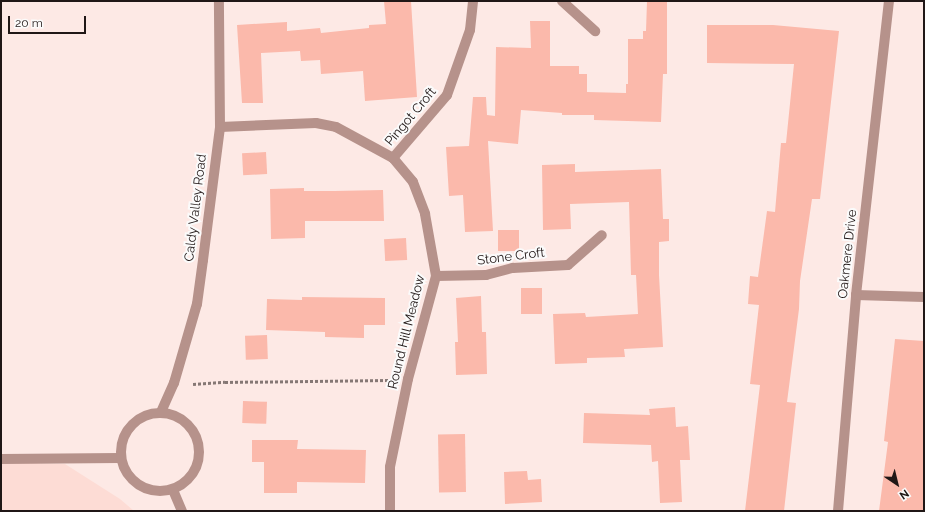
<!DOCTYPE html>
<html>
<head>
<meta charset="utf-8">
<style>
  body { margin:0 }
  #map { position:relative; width:925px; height:512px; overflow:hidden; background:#fde9e5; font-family:Raleway,sans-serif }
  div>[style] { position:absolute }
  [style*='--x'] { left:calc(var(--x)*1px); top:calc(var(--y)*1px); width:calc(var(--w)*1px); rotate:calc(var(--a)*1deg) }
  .built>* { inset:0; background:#fddcd5 }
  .building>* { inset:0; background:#fbb9ab; transform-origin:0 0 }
  .path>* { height:2.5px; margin-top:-1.25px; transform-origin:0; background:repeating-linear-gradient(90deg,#857774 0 3px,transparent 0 5px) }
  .service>* { height:10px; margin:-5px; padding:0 5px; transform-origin:5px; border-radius:5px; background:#b6928b }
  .minor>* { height:10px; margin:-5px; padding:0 5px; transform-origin:5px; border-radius:5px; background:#b6928b }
  .tertiary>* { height:10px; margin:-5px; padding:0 5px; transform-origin:5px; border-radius:5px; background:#b6928b }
  .tertiary>.ring { margin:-5px; padding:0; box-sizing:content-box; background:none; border:10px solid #b6928b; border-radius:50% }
  span { translate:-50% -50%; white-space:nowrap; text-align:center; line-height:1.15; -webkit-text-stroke:4px #fbfbfb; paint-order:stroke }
  .street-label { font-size:13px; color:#201716 }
  .frame { position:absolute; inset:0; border:2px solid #201716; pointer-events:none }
  .north { position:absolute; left:877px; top:464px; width:40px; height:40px; -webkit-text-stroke:3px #fbfbfb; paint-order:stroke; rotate:145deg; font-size:11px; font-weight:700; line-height:16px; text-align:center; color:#201716 }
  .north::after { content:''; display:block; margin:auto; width:14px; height:18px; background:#201716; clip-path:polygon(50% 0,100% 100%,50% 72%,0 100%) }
  .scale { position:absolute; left:8px; top:16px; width:78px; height:18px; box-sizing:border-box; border:2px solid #201716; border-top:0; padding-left:5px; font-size:12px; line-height:14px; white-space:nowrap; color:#201716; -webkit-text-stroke:3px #fbfbfb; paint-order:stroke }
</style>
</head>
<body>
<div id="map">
  <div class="built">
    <i style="clip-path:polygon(1px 462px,65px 464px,120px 499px,134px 511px,1px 511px)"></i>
  </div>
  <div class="building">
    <i style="clip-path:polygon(384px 1px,411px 1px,417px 97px,365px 101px,363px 71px,321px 74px,320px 60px,301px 61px,300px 51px,261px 53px,263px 103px,242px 103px,237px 25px,287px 22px,287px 31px,320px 28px,321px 33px,369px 28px,369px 25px,386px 24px)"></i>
    <i style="clip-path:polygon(647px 1px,667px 1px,667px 74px,663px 74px,661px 122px,594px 120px,594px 115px,562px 115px,562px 113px,521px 110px,518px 144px,488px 141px,493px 231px,465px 232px,463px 195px,449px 196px,446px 147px,469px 146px,473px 97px,486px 97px,487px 115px,495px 116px,496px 47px,531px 48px,530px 21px,550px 21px,550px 66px,579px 66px,579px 74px,587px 74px,587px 92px,626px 93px,626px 84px,628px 84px,628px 39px,643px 39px,643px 31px,646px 31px)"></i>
    <i style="clip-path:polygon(707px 25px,773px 25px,839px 31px,820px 199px,812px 199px,800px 281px,799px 309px,787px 402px,796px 403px,784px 511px,745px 511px,760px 385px,750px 384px,759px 305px,748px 304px,750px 276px,758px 277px,767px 211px,775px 212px,781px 143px,786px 143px,794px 64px,707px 63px)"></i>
    <i style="left:266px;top:152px;width:22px;height:24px;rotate:87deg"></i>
    <i style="clip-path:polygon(575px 164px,575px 172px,661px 169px,663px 219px,669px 219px,669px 241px,659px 242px,659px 275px,663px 347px,624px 349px,625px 357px,587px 358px,587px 363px,555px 364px,553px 314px,585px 313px,586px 317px,638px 314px,636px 275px,631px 275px,629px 202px,570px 204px,571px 229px,543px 230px,542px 165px)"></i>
    <i style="clip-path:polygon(304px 188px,304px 191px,334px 191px,383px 190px,384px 221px,305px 221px,305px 238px,271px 239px,270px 189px)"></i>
    <i style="left:519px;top:230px;width:21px;height:21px;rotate:90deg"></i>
    <i style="left:406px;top:238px;width:22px;height:22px;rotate:87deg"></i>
    <i style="left:521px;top:288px;width:21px;height:26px"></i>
    <i style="clip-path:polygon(481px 296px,482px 332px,486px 332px,487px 374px,456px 375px,455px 342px,458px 342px,456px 298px)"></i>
    <i style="clip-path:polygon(302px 297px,385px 298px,385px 325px,364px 325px,364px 338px,325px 337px,325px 332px,266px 330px,267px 299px,302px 300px)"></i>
    <i style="left:267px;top:335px;width:24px;height:22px;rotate:88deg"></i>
    <i style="clip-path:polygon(895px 339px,924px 341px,924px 511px,879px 511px,888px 442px,884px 441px)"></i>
    <i style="left:243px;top:401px;width:24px;height:22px;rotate:2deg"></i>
    <i style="clip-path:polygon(675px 407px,676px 427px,688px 426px,690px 460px,680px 460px,682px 502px,660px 503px,658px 461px,652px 462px,651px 445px,583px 443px,584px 413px,650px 415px,649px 409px)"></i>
    <i style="left:465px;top:434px;width:58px;height:27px;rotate:89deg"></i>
    <i style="clip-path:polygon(252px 440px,298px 440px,297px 449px,366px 450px,365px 483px,297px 482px,297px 493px,264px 493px,264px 462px,252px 462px)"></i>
    <i style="clip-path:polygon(527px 471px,528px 480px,541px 479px,542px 502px,505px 504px,504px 472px)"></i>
  </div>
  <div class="path">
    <i style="--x:193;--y:384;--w:32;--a:-4"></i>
    <i style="--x:225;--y:382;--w:164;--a:-0.7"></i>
  </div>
  <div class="service">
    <i style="--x:1;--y:459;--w:119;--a:-0.5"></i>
  </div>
  <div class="minor">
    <i style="--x:562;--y:1;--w:45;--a:42.3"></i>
    <i style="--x:220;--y:127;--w:96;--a:-2.4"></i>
    <i style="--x:316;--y:123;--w:20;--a:11"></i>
    <i style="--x:336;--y:127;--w:65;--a:28.5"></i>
    <i style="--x:393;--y:158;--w:31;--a:50"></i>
    <i style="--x:413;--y:182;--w:34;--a:69"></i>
    <i style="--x:425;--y:214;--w:63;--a:79.9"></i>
    <i style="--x:436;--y:276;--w:107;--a:105.2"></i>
    <i style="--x:408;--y:379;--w:90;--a:101.6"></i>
    <i style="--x:390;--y:467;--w:44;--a:90"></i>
    <i style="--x:393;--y:158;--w:83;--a:-49.4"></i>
    <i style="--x:447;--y:95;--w:69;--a:-70.5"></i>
    <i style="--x:470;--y:30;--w:29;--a:-84"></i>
    <i style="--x:436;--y:276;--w:50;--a:-1.1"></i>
    <i style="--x:486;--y:275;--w:28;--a:-15"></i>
    <i style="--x:513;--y:268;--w:55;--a:-3.1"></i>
    <i style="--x:568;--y:265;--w:45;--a:-41.4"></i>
    <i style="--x:856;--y:295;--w:68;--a:1.7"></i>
    <i style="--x:838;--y:511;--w:217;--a:-85.2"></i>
    <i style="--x:856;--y:295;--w:296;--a:-83.6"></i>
  </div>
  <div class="tertiary">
    <i style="--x:161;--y:412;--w:32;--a:-66"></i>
    <i style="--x:174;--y:383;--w:82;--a:-73.8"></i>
    <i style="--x:197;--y:304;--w:44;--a:-82.2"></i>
    <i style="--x:203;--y:260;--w:134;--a:-82.7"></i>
    <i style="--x:220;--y:127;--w:126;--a:-90.5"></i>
    <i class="ring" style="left:121px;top:413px;width:68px;height:68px"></i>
    <i style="--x:173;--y:490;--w:23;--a:67"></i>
  </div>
  <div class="street-label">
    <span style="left:411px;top:117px;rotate:-50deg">Pingot Croft</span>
    <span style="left:196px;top:208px;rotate:-83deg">Caldy Valley Road</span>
    <span style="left:848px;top:254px;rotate:-84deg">Oakmere Drive</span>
    <span style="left:511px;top:257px;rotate:-7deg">Stone Croft</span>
    <span style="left:407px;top:332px;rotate:-76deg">Round Hill Meadow</span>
  </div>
  <div class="frame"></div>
  <div class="north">N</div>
  <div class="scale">20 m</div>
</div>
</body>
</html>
